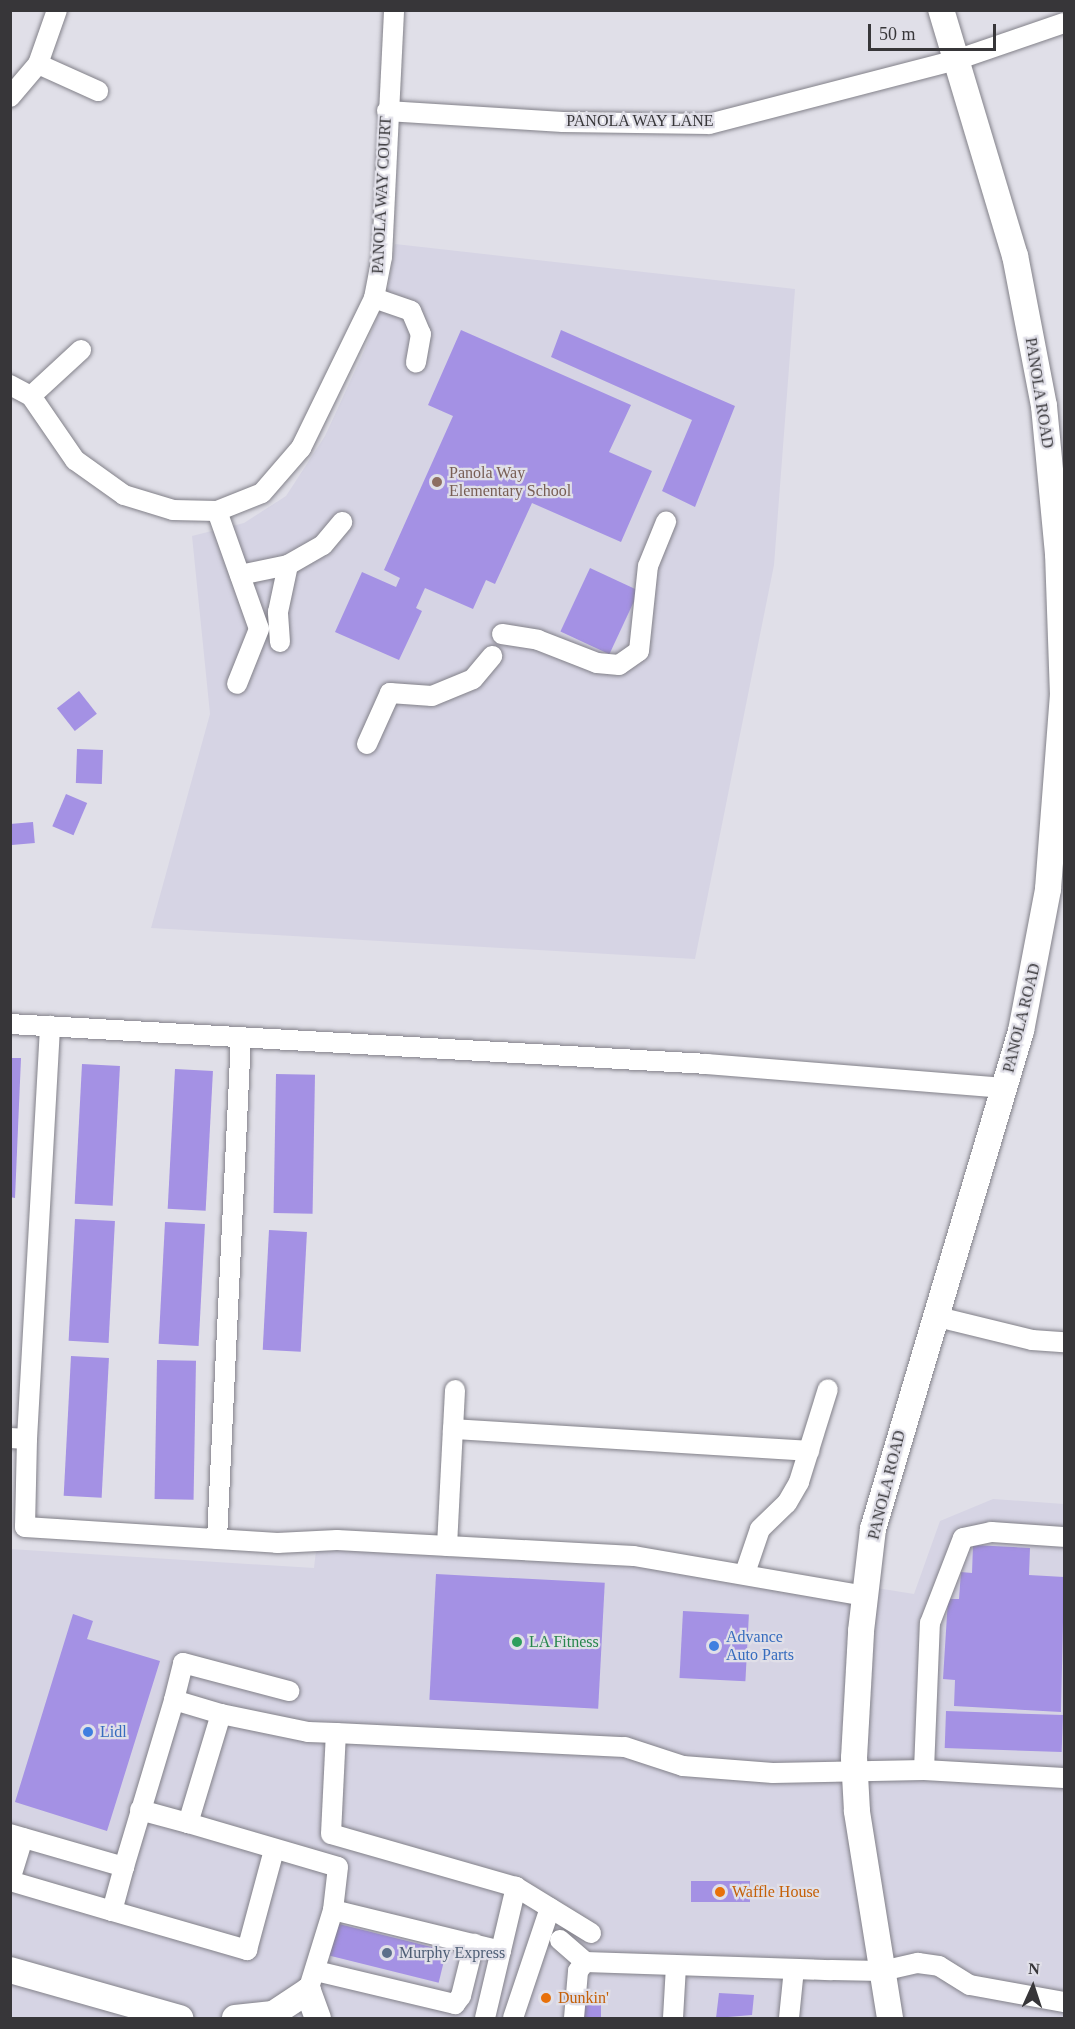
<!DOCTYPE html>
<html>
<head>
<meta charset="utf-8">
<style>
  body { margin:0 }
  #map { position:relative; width:1075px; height:2029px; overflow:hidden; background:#e0dfe8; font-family:"Times New Roman",serif }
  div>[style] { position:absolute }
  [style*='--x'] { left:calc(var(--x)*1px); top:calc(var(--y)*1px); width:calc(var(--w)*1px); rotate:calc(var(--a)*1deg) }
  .built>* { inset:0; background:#d6d4e4 }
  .building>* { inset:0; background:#a491e4; transform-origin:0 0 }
  .roads { filter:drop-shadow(0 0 2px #828189) drop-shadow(0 0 2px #828189) }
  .minor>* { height:20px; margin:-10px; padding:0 10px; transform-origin:10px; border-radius:10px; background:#fff }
  .major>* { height:26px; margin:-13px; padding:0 13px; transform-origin:13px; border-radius:13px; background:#fff }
  .dots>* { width:16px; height:16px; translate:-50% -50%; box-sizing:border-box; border:3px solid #e0dfe8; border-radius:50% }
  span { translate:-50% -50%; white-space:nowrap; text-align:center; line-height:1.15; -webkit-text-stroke:4.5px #e0dfe8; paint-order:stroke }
  .street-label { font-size:16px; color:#373639 }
  .education-label { font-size:16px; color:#785e54 }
  .left { translate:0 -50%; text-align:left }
  .shop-label { font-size:16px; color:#366cbe }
  .leisure-label { font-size:16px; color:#27864d }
  .food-label { font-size:16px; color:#c56008 }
  .service-label { font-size:16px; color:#4e5e75 }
  .frame { position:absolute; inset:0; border:12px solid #373639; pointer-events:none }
  .north { position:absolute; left:1003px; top:1957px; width:60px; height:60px; -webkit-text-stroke:4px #e0dfe8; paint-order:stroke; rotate:3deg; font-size:16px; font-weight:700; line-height:24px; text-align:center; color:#373639 }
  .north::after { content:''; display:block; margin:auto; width:21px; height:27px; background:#373639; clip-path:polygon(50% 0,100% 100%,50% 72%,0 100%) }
  .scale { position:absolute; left:868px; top:24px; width:128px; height:27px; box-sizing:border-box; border:3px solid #373639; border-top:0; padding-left:8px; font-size:18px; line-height:21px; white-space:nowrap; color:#373639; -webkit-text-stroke:4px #e0dfe8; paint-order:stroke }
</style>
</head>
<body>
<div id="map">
  <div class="built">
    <i style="clip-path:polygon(395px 244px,795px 289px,774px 565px,695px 959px,151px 928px,210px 714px,192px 536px,244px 523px,286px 496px,325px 436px,364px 351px,388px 289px)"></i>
    <i style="clip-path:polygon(993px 1499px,1064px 1504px,1064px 2018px,11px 2018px,10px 1549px,314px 1568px,318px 1532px,703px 1560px,914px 1594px,940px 1521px)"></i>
  </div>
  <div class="building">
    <i style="clip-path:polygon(461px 330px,631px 405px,609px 452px,652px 471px,621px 542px,532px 503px,495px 584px,486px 580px,473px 609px,425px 588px,416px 608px,422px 611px,399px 660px,335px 632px,362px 572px,396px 587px,400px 578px,384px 570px,453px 416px,428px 405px)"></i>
    <i style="clip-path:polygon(561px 330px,735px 406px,695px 507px,662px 491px,692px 420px,551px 357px)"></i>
    <i style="left:590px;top:568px;width:54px;height:70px;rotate:25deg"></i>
    <i style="left:79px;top:691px;width:29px;height:28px;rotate:52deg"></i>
    <i style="left:77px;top:749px;width:26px;height:34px;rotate:2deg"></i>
    <i style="left:66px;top:794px;width:23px;height:35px;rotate:23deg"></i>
    <i style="left:33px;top:822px;width:21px;height:23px;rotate:85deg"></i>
    <i style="clip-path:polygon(10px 1058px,21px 1058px,15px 1198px,10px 1197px)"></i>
    <i style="left:82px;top:1064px;width:38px;height:140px;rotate:3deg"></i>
    <i style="left:175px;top:1069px;width:38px;height:140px;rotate:3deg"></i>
    <i style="left:276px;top:1074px;width:39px;height:139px;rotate:1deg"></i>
    <i style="left:75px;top:1219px;width:40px;height:122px;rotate:3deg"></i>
    <i style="left:165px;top:1222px;width:40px;height:122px;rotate:3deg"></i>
    <i style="left:269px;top:1230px;width:38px;height:120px;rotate:3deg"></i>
    <i style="left:71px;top:1356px;width:38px;height:140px;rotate:3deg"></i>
    <i style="left:157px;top:1360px;width:39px;height:139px;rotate:1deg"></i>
    <i style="clip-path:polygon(973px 1545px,1030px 1548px,1029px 1575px,1064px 1577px,1061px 1712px,954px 1706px,955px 1680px,943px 1679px,948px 1599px,959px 1599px,961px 1572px,972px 1573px)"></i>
    <i style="left:436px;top:1574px;width:169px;height:126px;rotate:3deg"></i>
    <i style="left:683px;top:1611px;width:66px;height:67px;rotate:3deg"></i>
    <i style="clip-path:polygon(73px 1614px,93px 1621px,87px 1639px,160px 1661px,107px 1831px,15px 1802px)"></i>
    <i style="left:946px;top:1711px;width:117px;height:37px;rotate:2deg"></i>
    <i style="left:750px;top:1881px;width:21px;height:59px;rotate:90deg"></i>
    <i style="left:335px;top:1923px;width:115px;height:33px;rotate:14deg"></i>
    <i style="clip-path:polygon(719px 1993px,754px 1995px,752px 2015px,716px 2018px)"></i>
    <i style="left:578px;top:1998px;width:23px;height:20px"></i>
  </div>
  <div class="roads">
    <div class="minor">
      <i style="--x:38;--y:64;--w:66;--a:24.2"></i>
      <i style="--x:10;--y:97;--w:43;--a:-49.7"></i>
      <i style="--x:38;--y:64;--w:57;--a:-70.6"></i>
      <i style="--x:387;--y:111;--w:176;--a:3.6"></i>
      <i style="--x:563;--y:122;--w:146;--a:0.8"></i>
      <i style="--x:709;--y:124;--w:255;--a:-14.5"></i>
      <i style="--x:956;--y:60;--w:114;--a:-18.9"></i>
      <i style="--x:374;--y:298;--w:39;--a:19"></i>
      <i style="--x:411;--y:311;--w:25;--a:67"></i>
      <i style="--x:421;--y:334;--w:29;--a:100"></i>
      <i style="--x:10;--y:385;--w:24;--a:28"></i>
      <i style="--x:31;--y:396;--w:78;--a:55.5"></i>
      <i style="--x:75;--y:460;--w:60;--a:35.5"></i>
      <i style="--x:124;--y:495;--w:51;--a:17"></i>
      <i style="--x:173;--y:510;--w:44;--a:1.3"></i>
      <i style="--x:217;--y:511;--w:48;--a:-21.8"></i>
      <i style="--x:262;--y:493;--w:60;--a:-49.1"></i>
      <i style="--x:301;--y:448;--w:167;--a:-64"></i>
      <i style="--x:374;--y:298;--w:42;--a:-79"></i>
      <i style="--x:382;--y:257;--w:247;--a:-87.2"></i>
      <i style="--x:31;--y:396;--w:68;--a:-42.6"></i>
      <i style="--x:217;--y:511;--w:125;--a:70.4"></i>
      <i style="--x:259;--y:629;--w:59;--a:111.8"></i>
      <i style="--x:240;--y:575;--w:49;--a:-11.8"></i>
      <i style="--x:288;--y:565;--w:40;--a:-29.7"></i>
      <i style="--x:323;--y:545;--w:30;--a:-50"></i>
      <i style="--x:502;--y:634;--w:36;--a:9"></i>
      <i style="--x:538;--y:640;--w:63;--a:21.3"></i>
      <i style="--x:597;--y:663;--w:22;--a:5"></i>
      <i style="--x:619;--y:665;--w:24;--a:-35"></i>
      <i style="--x:639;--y:651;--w:85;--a:-84"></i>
      <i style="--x:648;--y:566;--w:48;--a:-67.8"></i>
      <i style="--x:280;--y:642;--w:30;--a:-94"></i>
      <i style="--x:278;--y:612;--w:48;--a:-78"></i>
      <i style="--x:367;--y:744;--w:56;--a:-65.7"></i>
      <i style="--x:390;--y:693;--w:42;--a:4.1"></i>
      <i style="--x:432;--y:696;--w:44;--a:-22.5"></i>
      <i style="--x:473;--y:679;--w:30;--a:-50"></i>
      <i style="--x:10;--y:1024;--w:698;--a:3.28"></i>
      <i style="--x:707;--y:1064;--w:298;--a:4.6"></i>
      <i style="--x:938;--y:1317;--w:97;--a:13.7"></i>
      <i style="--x:1032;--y:1340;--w:32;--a:4"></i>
      <i style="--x:453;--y:1429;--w:39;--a:-87"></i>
      <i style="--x:10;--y:1438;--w:17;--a:3"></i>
      <i style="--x:27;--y:1439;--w:88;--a:91.3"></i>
      <i style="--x:25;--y:1527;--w:253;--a:3.6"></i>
      <i style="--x:277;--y:1543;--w:60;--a:-2.9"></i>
      <i style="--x:337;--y:1540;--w:297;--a:3.1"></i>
      <i style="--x:634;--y:1556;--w:234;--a:9.8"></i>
      <i style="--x:27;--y:1439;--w:414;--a:-86.8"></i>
      <i style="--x:217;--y:1539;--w:502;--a:-87.26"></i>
      <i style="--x:447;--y:1546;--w:117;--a:-87.1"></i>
      <i style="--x:453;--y:1429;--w:357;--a:3.5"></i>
      <i style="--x:745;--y:1573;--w:46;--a:-71.2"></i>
      <i style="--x:760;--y:1529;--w:37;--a:-44"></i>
      <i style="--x:787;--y:1503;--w:24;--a:-60"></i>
      <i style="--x:799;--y:1482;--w:97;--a:-72.7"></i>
      <i style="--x:174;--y:1700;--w:38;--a:-76"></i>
      <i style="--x:183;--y:1663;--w:110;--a:14.8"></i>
      <i style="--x:221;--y:1714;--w:89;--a:11.7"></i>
      <i style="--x:308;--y:1732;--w:28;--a:2"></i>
      <i style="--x:924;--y:1770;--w:147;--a:-87.7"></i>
      <i style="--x:930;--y:1623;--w:91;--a:-68.8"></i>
      <i style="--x:963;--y:1538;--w:29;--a:-12"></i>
      <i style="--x:991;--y:1532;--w:73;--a:3.9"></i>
      <i style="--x:140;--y:1810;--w:50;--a:15.2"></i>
      <i style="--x:10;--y:1834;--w:119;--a:16.1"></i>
      <i style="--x:124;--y:1867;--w:174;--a:-73.3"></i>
      <i style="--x:174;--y:1700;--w:49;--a:16.6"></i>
      <i style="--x:221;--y:1714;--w:114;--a:106.8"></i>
      <i style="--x:188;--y:1823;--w:156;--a:16.3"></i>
      <i style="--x:338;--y:1867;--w:43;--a:96.6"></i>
      <i style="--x:10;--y:1880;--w:44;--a:-72.8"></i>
      <i style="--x:10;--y:1881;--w:106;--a:16.4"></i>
      <i style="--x:112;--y:1911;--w:46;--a:-74.7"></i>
      <i style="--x:112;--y:1911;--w:141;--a:16.1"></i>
      <i style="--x:247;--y:1950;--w:104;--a:-74.9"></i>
      <i style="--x:591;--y:1933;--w:88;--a:-148.5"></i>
      <i style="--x:516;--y:1887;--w:192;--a:-164"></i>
      <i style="--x:331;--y:1834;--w:101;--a:-87.2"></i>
      <i style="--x:336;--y:1733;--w:289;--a:2.8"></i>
      <i style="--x:625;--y:1747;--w:61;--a:18.1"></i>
      <i style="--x:683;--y:1766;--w:90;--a:4.4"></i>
      <i style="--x:773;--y:1773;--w:151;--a:-1.1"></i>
      <i style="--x:924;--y:1770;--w:140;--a:3.3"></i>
      <i style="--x:560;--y:1940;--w:33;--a:41"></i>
      <i style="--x:585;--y:1962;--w:246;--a:1.9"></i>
      <i style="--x:831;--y:1970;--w:51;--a:1.1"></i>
      <i style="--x:882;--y:1971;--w:37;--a:-13"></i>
      <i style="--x:918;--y:1963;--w:21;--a:8"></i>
      <i style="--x:939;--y:1966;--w:36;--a:32"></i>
      <i style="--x:970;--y:1985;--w:96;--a:10.3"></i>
      <i style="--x:316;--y:1971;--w:143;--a:13.4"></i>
      <i style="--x:455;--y:2004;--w:10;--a:-53"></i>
      <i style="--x:461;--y:1996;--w:54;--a:-76"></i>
      <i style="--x:308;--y:1991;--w:85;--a:-72.8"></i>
      <i style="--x:333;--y:1910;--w:173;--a:13.7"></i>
      <i style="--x:485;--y:2018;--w:135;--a:-76.7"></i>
      <i style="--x:513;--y:2018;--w:116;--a:-71.4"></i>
      <i style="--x:574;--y:2018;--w:47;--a:-85.1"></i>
      <i style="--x:578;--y:1971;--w:11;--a:-52"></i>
      <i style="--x:673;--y:2018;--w:52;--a:-86.7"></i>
      <i style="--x:789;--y:2018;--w:49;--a:-84.2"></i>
    </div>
    <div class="major">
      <i style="--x:10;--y:1970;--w:177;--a:15.8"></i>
      <i style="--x:235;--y:2018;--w:38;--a:-6"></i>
      <i style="--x:273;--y:2014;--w:42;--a:-33.3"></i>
      <i style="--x:308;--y:1991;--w:29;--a:70"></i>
      <i style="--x:890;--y:2018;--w:210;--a:-99.1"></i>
      <i style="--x:857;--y:1811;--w:53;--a:-93.2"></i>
      <i style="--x:854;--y:1758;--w:127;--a:-86.8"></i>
      <i style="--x:861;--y:1631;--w:103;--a:-83.3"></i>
      <i style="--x:873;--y:1529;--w:520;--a:-73.45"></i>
      <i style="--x:1021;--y:1031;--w:145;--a:-79.2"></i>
      <i style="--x:1048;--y:889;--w:194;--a:-85.6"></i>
      <i style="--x:1063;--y:696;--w:142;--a:-92"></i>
      <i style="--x:1058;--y:554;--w:149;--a:-95.4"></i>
      <i style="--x:1044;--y:406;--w:153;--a:-100.9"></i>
      <i style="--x:1015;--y:256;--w:257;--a:-106.7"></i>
    </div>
  </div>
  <div class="dots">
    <i style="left:437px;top:482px;background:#8d6e63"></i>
    <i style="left:517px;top:1642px;background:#2e9e5b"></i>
    <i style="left:714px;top:1646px;background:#3f7fe0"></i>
    <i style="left:88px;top:1732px;background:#3f7fe0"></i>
    <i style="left:720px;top:1892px;background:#e8710a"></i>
    <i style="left:387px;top:1953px;background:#5c6f8a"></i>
    <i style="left:546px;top:1998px;background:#e8710a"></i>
  </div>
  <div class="street-label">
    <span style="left:640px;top:121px">PANOLA WAY LANE</span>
    <span style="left:382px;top:195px;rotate:-87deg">PANOLA WAY COURT</span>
    <span style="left:1039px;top:393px;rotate:81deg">PANOLA ROAD</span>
    <span style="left:1022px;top:1018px;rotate:-76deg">PANOLA ROAD</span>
    <span style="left:887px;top:1485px;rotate:-76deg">PANOLA ROAD</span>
  </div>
  <div class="education-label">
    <span class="left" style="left:449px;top:482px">Panola Way<br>Elementary School</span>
  </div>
  <div class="shop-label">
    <span class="left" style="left:726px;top:1646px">Advance<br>Auto Parts</span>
    <span class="left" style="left:100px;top:1732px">Lidl</span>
  </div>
  <div class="leisure-label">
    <span class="left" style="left:529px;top:1642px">LA Fitness</span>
  </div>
  <div class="food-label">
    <span class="left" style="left:732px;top:1892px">Waffle House</span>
    <span class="left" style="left:558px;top:1998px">Dunkin'</span>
  </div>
  <div class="service-label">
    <span class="left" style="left:399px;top:1953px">Murphy Express</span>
  </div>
  <div class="frame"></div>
  <div class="north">N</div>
  <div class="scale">50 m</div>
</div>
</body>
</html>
